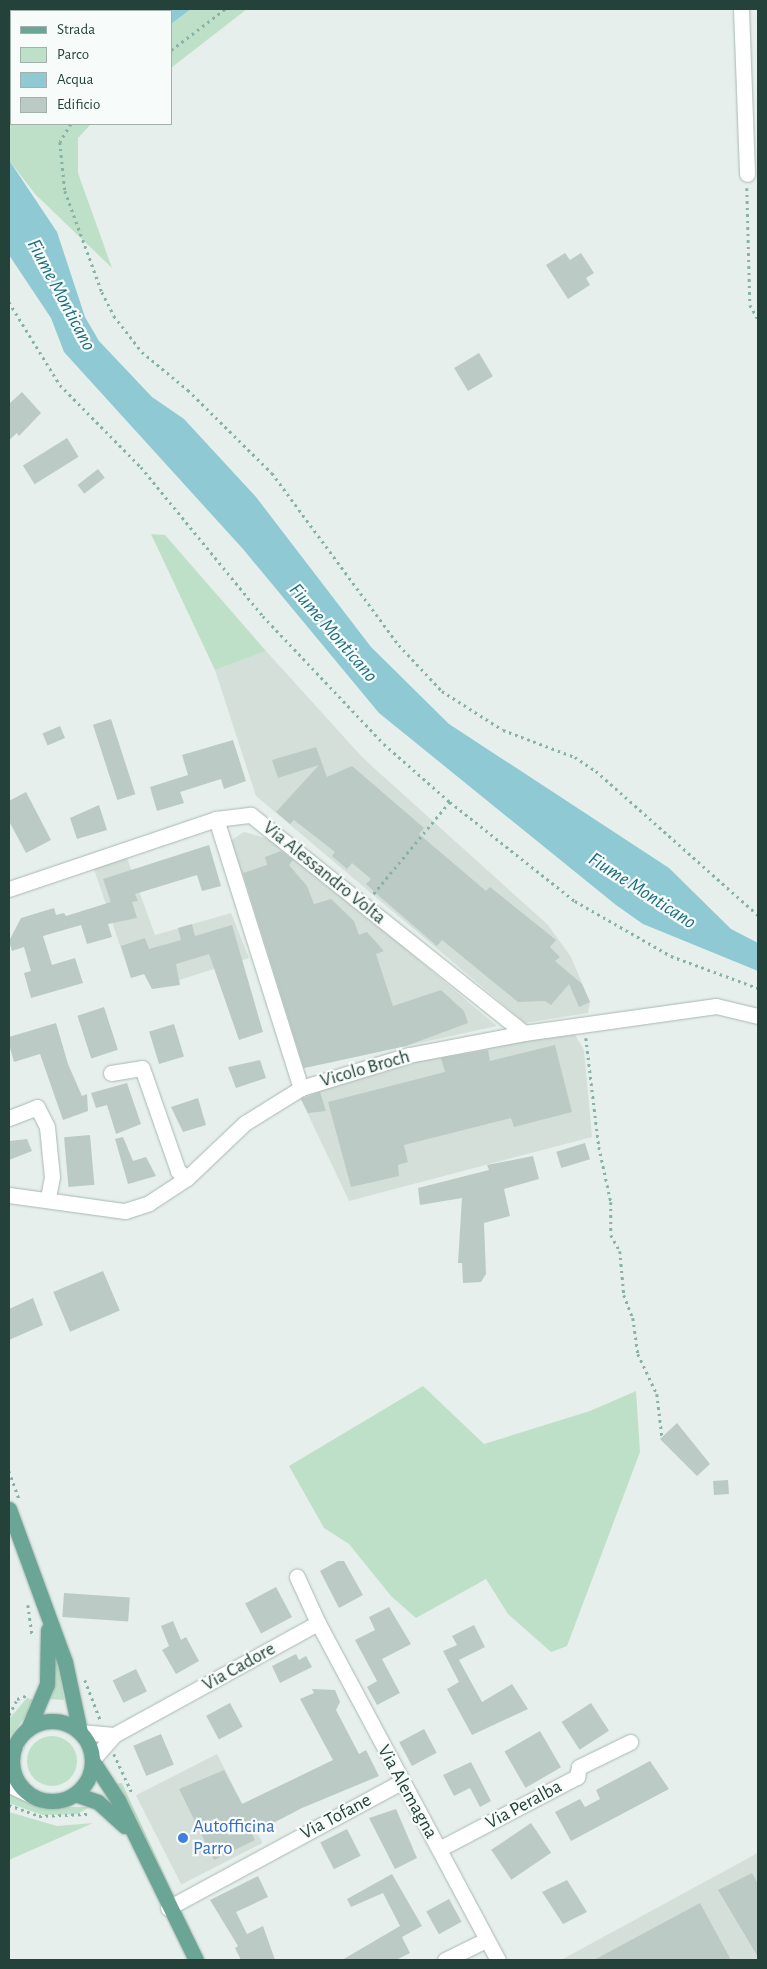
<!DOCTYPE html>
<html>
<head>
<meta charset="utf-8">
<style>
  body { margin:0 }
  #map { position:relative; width:767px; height:1969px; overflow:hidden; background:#e6efeb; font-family:"Alegreya Sans",sans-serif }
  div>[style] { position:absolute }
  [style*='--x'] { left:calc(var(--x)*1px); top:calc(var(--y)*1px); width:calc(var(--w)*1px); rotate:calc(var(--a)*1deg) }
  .built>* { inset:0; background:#d4dfda; transform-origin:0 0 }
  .green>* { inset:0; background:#bfe0c8 }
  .round { border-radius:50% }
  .water>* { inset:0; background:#8ec9d4 }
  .building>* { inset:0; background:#bbcac4; transform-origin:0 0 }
  .path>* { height:2.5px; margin-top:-1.25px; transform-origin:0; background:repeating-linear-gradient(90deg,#86b3a5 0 2.5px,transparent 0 6.5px) }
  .roads { filter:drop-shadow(0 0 1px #a8b8b2) drop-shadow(0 0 1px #a8b8b2) }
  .minor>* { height:15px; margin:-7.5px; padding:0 7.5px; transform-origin:7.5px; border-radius:7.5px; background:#fff }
  .major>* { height:15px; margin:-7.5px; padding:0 7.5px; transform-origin:7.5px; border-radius:7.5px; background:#6aa596 }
  .major>.ring { margin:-7.5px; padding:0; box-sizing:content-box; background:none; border:15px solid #6aa596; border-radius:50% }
  .dots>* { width:14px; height:14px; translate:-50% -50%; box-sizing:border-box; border:2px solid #f7fbf9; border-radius:50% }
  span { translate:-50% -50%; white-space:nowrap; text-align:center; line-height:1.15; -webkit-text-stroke:4.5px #f7fbf9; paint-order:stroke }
  .street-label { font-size:19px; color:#24423a }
  .shop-label { font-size:19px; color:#366cbe }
  .left { translate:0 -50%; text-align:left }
  .water-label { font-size:20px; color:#1c6f80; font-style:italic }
  .frame { position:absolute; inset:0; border:10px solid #24423a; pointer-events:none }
  .legend { position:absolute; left:10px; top:10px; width:162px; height:115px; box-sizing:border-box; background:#f7fbf9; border:1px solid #a3b1ad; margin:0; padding:6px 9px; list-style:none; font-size:15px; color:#24423a }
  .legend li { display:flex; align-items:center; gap:10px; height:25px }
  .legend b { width:25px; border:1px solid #a3b1ad }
</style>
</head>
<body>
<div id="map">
  <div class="built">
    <i style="clip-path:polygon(266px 651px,363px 758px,548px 925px,571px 957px,590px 1002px,588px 1013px,525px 1023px,256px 796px,215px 670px)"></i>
    <i style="clip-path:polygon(244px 832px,273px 840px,306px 865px,497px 1026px,305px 1068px,299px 1065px,230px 841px)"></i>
    <i style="clip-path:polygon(127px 858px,155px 935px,231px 913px,249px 958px,179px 980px,164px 967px,131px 978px,94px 869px)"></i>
    <i style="clip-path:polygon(558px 1029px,574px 1033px,584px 1050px,592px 1137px,349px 1201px,297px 1091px,379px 1067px)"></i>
    <i style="left:217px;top:1754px;width:100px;height:91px;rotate:63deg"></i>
    <i style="clip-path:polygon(758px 1852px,758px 1960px,561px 1960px,754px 1855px)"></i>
  </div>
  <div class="green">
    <i style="clip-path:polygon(10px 9px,90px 9px,11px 11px,9px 56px)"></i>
    <i style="clip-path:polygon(191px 9px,247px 9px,171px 68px,171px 24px)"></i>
    <i style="clip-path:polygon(11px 98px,11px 124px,91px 124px,78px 138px,78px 173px,112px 268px,35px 194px,9px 160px)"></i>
    <i style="clip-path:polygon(151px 534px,165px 535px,266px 651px,215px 670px)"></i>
    <i style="clip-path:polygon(423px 1386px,484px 1444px,590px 1411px,636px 1391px,640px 1452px,567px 1646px,551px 1652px,508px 1614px,486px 1579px,416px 1618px,391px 1596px,349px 1544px,324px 1528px,289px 1466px)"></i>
    <i style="clip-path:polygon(57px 1657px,64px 1700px,48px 1699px)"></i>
    <i style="clip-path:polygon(27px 1698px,35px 1700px,31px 1709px,9px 1738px,9px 1719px)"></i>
    <i class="round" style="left:27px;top:1736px;width:50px;height:50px"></i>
    <i style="clip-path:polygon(122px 1783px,171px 1889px,169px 1890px,135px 1816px,114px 1784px)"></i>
    <i style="clip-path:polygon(9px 1791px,44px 1807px,90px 1807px,77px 1814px,42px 1815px,9px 1803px)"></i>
    <i style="clip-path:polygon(9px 1812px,57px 1826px,93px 1823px,9px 1860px)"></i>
  </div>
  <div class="water">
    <i style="clip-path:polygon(90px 9px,191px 9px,171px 24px,171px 11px,86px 11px)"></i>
    <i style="clip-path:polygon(9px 160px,57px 232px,85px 317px,99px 341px,152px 397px,184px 419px,256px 497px,371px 647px,449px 724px,669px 868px,731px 929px,758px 943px,758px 971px,643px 924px,616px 905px,379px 713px,243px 549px,64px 352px,51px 318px,9px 255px)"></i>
  </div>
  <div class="building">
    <i style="clip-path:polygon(565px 253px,570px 260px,581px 253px,594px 273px,586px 278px,590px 285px,568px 299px,546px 265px)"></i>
    <i style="left:479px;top:353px;width:27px;height:29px;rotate:59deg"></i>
    <i style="clip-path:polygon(22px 392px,41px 413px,19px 436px,17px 433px,9px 440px,9px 404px)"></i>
    <i style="left:67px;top:438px;width:22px;height:52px;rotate:58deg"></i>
    <i style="left:98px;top:469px;width:11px;height:26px;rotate:52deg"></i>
    <i style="left:111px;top:719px;width:79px;height:19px;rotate:72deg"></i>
    <i style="left:60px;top:726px;width:13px;height:19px;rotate:67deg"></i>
    <i style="clip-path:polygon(233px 740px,246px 781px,224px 789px,221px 779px,180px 792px,184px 803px,157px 811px,150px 787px,188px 775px,182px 755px)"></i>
    <i style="clip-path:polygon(316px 747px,327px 777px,352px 766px,424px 828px,419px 834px,486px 891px,490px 887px,556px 940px,550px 947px,560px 957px,555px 961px,582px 984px,590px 1002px,579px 1007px,569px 984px,551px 1005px,545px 1001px,518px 1002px,442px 940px,437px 946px,378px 895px,366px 884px,371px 879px,352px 863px,347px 869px,332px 856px,335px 852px,294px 820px,290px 824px,276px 812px,319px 765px,278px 778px,272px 760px)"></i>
    <i style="clip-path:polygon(26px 792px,51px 840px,26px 853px,9px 821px,9px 801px)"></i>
    <i style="clip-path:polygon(99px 805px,107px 830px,77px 839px,70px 818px)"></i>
    <i style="clip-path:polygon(209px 845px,221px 886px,202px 891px,197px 875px,135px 894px,138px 901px,132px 902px,137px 918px,108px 924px,112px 937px,87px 944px,81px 925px,43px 936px,52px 965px,75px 958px,83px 983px,31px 998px,24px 973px,31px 971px,24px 947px,12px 951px,9px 941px,21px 918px,54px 908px,56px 915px,64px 913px,66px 916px,111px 902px,103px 879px)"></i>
    <i style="clip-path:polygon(281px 851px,293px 860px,289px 865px,307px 886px,314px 904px,331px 899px,354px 921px,359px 935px,367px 932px,384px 951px,376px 954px,393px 1006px,441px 990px,464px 1011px,468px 1023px,406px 1046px,304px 1068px,243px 873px,267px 865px,265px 857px)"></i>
    <i style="clip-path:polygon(192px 924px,195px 936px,232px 925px,263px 1032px,239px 1040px,209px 954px,176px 964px,180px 985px,152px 989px,144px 974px,131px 978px,121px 946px,145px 938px,149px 949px,181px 940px,178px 928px)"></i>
    <i style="left:104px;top:1007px;width:45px;height:28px;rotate:72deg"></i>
    <i style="clip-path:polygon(56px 1023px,68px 1064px,82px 1096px,87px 1094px,88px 1111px,63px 1120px,40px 1054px,14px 1062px,9px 1044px,9px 1037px)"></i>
    <i style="left:174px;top:1024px;width:34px;height:26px;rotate:73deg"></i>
    <i style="clip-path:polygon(555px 1045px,572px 1112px,514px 1127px,511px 1118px,404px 1145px,408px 1162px,398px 1165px,399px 1176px,351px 1187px,328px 1102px,445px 1072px,441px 1058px,488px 1050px,490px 1061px)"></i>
    <i style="clip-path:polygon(260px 1060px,266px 1078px,236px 1088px,228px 1067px)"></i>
    <i style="clip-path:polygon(127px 1083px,141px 1124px,116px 1134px,107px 1105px,96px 1108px,91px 1093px)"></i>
    <i style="clip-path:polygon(320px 1092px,326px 1111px,308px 1113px,301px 1099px)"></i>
    <i style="clip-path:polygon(198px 1098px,206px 1125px,183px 1132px,171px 1107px)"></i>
    <i style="left:90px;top:1135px;width:50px;height:26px;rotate:85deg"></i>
    <i style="clip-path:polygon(123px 1137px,133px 1161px,146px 1157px,156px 1176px,128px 1184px,115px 1139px)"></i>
    <i style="clip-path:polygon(27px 1139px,32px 1151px,9px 1160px,9px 1141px)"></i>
    <i style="left:585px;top:1143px;width:17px;height:30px;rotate:73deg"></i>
    <i style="clip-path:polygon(533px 1156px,539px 1179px,504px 1189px,510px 1216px,484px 1223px,486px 1274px,481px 1282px,463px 1283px,462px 1263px,458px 1263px,462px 1198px,420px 1205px,418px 1188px,489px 1170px,487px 1165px)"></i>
    <i style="left:103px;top:1271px;width:43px;height:54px;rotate:67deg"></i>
    <i style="clip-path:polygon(33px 1298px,43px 1325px,9px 1340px,9px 1309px)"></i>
    <i style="clip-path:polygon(677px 1423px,710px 1464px,697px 1476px,660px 1439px)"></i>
    <i style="left:728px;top:1480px;width:14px;height:15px;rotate:86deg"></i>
    <i style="clip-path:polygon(338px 1561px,344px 1561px,363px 1595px,339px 1608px,320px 1571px)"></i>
    <i style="left:276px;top:1587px;width:34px;height:35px;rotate:62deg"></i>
    <i style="left:64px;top:1593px;width:66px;height:24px;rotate:4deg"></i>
    <i style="clip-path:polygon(389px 1607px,411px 1644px,382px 1659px,400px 1693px,377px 1705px,367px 1687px,377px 1681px,355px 1640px,375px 1630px,369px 1617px)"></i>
    <i style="clip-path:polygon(173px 1621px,181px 1640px,186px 1637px,199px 1661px,176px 1674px,162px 1650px,169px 1646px,161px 1626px)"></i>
    <i style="clip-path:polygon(474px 1625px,485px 1647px,459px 1660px,482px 1702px,512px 1684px,528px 1709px,472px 1735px,447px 1689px,459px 1682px,443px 1651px,457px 1645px,452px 1636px)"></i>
    <i style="clip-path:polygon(296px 1654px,299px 1660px,306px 1656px,312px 1667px,280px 1683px,272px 1666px)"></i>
    <i style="left:136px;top:1669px;width:25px;height:26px;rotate:64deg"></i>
    <i style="clip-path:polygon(312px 1689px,335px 1690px,340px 1702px,336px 1710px,359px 1754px,366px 1750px,379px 1776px,302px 1808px,252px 1834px,255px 1840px,214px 1860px,179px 1789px,224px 1770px,242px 1804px,333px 1760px,300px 1699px,314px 1693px)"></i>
    <i style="left:230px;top:1703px;width:27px;height:27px;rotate:62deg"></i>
    <i style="left:591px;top:1703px;width:33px;height:35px;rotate:57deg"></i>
    <i style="left:424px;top:1729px;width:27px;height:28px;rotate:62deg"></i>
    <i style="left:540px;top:1731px;width:42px;height:41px;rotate:60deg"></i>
    <i style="left:161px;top:1734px;width:33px;height:30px;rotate:67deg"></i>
    <i style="clip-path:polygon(650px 1761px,669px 1789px,571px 1841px,555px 1812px,580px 1799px,585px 1807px,600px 1799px,596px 1790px)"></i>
    <i style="clip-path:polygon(471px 1762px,491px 1801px,480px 1807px,470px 1788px,454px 1796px,443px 1775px)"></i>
    <i style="clip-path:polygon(396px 1809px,417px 1858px,395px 1869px,369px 1818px)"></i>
    <i style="left:531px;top:1823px;width:36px;height:48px;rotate:56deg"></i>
    <i style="left:347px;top:1829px;width:30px;height:30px;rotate:63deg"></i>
    <i style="clip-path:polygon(752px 1873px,758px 1884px,758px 1957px,718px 1890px)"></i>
    <i style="clip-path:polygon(392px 1874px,422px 1926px,402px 1937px,410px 1953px,396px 1960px,342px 1960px,400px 1926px,383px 1893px,351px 1907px,347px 1899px)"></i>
    <i style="clip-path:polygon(258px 1876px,268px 1897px,236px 1912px,247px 1934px,263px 1926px,275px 1960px,241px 1960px,235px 1948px,238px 1946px,210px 1900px)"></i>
    <i style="clip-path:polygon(567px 1880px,587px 1912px,563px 1924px,542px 1892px)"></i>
    <i style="left:449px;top:1899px;width:26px;height:26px;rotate:61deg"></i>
    <i style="clip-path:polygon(700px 1903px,731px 1960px,594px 1960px)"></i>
  </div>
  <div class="path">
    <i style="--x:29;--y:11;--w:4;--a:-27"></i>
    <i style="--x:9;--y:25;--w:3;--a:-45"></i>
    <i style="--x:171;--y:50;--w:68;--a:-37.2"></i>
    <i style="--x:71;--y:124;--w:21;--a:121"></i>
    <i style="--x:60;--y:142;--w:49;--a:84.2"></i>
    <i style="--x:65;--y:191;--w:108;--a:69.9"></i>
    <i style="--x:102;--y:292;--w:27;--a:63"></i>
    <i style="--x:114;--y:316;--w:46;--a:52.1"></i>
    <i style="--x:142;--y:352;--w:60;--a:39.6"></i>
    <i style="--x:188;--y:390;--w:118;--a:44.7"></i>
    <i style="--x:272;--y:473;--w:214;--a:53.6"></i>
    <i style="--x:399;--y:645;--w:63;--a:46.9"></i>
    <i style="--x:442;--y:691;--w:72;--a:32.6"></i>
    <i style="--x:503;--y:730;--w:77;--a:20.6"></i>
    <i style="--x:575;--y:757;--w:25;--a:34"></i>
    <i style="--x:596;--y:771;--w:217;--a:41.6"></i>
    <i style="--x:747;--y:188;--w:117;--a:88.5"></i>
    <i style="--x:750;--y:305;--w:16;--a:60"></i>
    <i style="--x:9;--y:302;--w:97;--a:58.4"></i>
    <i style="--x:60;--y:385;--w:115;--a:45.4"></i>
    <i style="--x:141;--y:467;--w:193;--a:50.7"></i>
    <i style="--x:263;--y:616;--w:176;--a:46.6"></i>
    <i style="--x:384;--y:744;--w:88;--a:41.3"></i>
    <i style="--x:450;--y:802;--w:121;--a:129.6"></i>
    <i style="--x:450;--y:802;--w:159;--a:38.4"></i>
    <i style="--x:575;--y:901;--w:111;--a:29.8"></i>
    <i style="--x:671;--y:956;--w:93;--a:20.2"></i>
    <i style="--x:586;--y:1038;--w:110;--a:83.2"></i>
    <i style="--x:599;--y:1147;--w:56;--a:77.7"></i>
    <i style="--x:611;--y:1202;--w:33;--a:90"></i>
    <i style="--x:611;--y:1235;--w:18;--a:61"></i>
    <i style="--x:620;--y:1251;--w:44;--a:84.8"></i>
    <i style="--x:624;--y:1295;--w:25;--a:69"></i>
    <i style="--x:633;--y:1318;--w:36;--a:82"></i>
    <i style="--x:638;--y:1354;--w:44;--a:64.6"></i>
    <i style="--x:657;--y:1394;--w:42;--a:83.2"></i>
    <i style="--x:9;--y:1471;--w:30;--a:70"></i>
    <i style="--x:28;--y:1605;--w:29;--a:82"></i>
    <i style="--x:85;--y:1680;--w:42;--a:69"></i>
    <i style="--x:9;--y:1715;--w:18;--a:-63"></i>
    <i style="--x:17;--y:1699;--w:12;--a:-20"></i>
    <i style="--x:114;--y:1754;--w:45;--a:65.1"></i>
    <i style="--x:9;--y:1805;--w:32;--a:20"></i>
    <i style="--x:39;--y:1816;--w:48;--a:-2.4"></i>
  </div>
  <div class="roads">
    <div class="minor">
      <i style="--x:741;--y:9;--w:165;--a:87.9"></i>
      <i style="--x:216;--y:819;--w:282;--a:72.5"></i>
      <i style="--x:9;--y:889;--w:219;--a:-18.7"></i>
      <i style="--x:216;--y:819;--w:35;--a:-7"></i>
      <i style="--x:251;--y:815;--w:349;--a:38.6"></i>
      <i style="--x:111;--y:1073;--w:31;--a:-9"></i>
      <i style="--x:142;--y:1068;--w:109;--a:70.7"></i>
      <i style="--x:178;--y:1171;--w:11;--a:38"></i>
      <i style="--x:9;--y:1118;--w:30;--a:-21"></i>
      <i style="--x:37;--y:1107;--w:22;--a:63"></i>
      <i style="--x:47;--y:1127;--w:50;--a:84.3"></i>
      <i style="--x:52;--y:1177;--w:21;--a:101"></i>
      <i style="--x:9;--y:1195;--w:117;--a:7.9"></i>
      <i style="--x:125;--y:1211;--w:25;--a:-18"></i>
      <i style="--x:149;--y:1203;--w:45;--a:-33.3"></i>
      <i style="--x:187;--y:1178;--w:80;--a:-43.5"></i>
      <i style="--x:245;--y:1123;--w:66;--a:-32"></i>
      <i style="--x:301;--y:1088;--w:113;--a:-17"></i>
      <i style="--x:409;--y:1055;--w:117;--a:-10.8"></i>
      <i style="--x:524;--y:1033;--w:194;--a:-8"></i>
      <i style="--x:716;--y:1006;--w:43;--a:13.4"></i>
      <i style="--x:318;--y:1623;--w:382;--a:61.9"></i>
      <i style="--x:80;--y:1732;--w:34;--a:5"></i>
      <i style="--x:114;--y:1735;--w:33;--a:131"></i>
      <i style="--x:114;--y:1735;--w:233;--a:-28.8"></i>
      <i style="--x:318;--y:1623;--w:51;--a:-114.5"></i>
      <i style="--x:9;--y:1749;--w:9;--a:-36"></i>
      <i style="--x:9;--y:1785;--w:23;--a:25"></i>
      <i style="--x:439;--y:1849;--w:156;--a:-27.6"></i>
      <i style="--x:577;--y:1777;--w:10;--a:-79"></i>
      <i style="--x:579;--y:1767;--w:57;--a:-26.1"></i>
      <i style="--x:168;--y:1908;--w:263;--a:-28.4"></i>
      <i style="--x:445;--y:1960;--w:46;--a:-26"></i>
    </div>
    <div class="major">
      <i style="--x:9;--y:1509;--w:163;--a:69.9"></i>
      <i style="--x:65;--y:1662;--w:72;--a:77.9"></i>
      <i class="ring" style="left:12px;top:1721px;width:65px;height:65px"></i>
      <i style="--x:28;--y:1729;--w:49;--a:-67.1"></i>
      <i style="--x:47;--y:1684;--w:54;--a:-88.9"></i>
      <i style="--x:92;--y:1760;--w:48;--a:57"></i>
      <i style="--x:118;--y:1800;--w:178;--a:64"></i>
      <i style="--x:75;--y:1794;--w:24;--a:19"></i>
      <i style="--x:98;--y:1802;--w:36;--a:42"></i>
    </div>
  </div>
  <div class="dots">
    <i style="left:183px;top:1838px;background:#3f7fe0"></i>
  </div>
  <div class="street-label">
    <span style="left:324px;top:873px;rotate:39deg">Via Alessandro Volta</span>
    <span style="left:365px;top:1069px;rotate:-16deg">Vicolo Broch</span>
    <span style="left:239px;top:1667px;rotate:-29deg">Via Cadore</span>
    <span style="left:407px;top:1792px;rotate:61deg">Via Alemagna</span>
    <span style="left:524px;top:1805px;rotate:-28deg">Via Peralba</span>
    <span style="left:336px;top:1817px;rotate:-28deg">Via Tofane</span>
  </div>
  <div class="shop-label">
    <span class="left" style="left:193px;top:1838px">Autofficina<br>Parro</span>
  </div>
  <div class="water-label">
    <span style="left:61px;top:295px;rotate:62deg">Fiume Monticano</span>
    <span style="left:333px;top:633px;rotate:49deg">Fiume Monticano</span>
    <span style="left:642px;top:891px;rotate:33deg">Fiume Monticano</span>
  </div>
  <div class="frame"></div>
  <ul class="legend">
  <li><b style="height:6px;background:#6aa596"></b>Strada</li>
  <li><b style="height:14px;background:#bfe0c8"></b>Parco</li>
  <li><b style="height:14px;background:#8ec9d4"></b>Acqua</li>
  <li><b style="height:14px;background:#bbcac4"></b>Edificio</li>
  </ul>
</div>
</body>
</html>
